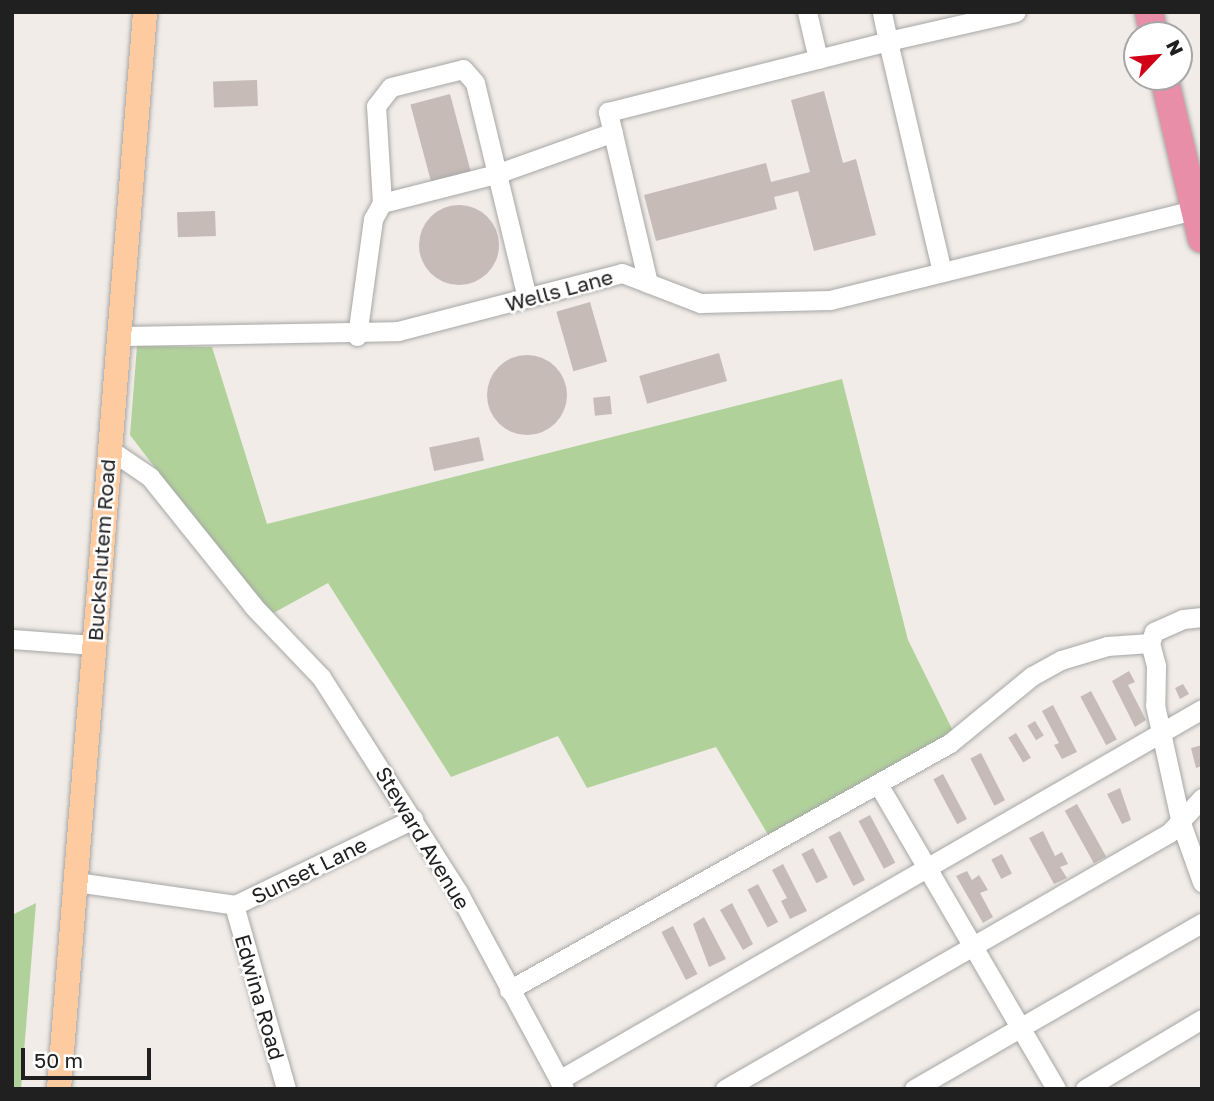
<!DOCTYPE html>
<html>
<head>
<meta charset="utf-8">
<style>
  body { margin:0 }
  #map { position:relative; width:1214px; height:1101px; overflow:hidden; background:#f1ece7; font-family:"Golos Text",sans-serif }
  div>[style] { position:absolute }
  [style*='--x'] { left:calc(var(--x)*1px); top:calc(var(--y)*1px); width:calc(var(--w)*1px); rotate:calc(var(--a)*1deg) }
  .forest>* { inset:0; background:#b1d19b }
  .building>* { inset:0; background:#c6bbb6; transform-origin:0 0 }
  .round { border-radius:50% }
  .roads { filter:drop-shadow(0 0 2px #a7a7a7) drop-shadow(0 0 2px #a7a7a7) }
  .minor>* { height:19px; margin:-9.5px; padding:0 9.5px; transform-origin:9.5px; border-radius:9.5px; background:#fff }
  .major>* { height:24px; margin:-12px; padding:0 12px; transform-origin:12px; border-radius:12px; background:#fdcb9f }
  .highway>* { height:28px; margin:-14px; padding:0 14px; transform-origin:14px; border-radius:14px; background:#e98ea9 }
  span { translate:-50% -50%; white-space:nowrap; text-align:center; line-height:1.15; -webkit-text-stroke:5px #fff; paint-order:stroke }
  .street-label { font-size:21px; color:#202020 }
  .frame { position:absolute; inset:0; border:14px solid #202020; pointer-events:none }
  .north { position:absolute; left:1123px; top:21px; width:70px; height:70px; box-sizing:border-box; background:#fff; border:2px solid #a6a6a6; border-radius:50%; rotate:64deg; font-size:19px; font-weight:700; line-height:28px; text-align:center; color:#202020 }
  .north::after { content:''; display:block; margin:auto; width:24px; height:32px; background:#d10016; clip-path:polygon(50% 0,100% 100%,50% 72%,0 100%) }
  .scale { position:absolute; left:21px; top:1048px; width:130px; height:32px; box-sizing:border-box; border:4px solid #202020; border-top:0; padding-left:9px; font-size:21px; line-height:24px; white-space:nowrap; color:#202020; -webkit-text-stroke:5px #fff; paint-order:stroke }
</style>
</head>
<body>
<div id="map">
  <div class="forest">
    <i style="clip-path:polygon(137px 346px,212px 347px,267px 524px,842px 379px,908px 640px,956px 737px,773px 843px,716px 747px,587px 788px,558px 736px,451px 777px,328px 583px,268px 616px,130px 435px)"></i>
    <i style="clip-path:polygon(36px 903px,21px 1089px,12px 1089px,12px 915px)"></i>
  </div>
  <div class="building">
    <i style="left:257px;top:80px;width:26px;height:44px;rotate:88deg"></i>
    <i style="clip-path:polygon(824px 91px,843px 163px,856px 159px,876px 235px,814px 251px,798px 191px,774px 197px,777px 209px,656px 241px,644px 195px,766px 163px,771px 182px,810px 172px,791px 100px)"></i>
    <i style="left:450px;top:94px;width:82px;height:41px;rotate:75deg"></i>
    <i class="round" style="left:419px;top:205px;width:80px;height:80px"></i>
    <i style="left:215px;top:211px;width:25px;height:38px;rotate:88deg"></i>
    <i style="left:590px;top:302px;width:62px;height:35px;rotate:74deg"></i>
    <i style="left:719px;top:353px;width:29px;height:83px;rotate:74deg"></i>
    <i class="round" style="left:487px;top:355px;width:80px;height:80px"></i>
    <i style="left:610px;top:396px;width:18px;height:17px;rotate:84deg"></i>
    <i style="left:479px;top:437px;width:24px;height:51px;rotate:78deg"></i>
    <i style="clip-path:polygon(1129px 671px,1135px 682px,1128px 685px,1146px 720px,1135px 727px,1112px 681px)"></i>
    <i style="clip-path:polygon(1183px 684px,1189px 694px,1180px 699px,1175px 688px)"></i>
    <i style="left:1091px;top:691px;width:55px;height:12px;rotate:62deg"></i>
    <i style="clip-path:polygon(1053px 705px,1077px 752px,1062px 759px,1054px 745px,1059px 743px,1042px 711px)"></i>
    <i style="left:1035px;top:721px;width:17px;height:9px;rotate:59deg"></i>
    <i style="left:1016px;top:733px;width:29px;height:9px;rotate:59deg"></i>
    <i style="clip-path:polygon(1202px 745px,1202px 766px,1196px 768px,1191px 748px)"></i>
    <i style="left:981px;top:753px;width:53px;height:12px;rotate:63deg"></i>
    <i style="left:943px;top:774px;width:51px;height:11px;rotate:62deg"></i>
    <i style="clip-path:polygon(1120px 788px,1131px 820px,1122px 824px,1107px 794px)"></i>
    <i style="left:1077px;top:804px;width:60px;height:14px;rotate:61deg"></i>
    <i style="left:870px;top:815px;width:54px;height:13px;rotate:62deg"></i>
    <i style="left:840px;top:831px;width:55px;height:13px;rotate:63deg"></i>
    <i style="clip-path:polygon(1043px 831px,1055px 856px,1062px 852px,1068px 864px,1060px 867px,1067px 878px,1054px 884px,1029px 838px)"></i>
    <i style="left:813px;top:848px;width:33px;height:13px;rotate:63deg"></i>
    <i style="left:1002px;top:854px;width:22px;height:12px;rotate:63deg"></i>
    <i style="clip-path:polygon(783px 864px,807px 911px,790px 919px,781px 901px,787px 898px,772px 870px)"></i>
    <i style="clip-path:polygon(967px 871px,972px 880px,979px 875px,988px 890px,980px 893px,993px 917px,983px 923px,956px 876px)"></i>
    <i style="left:758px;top:884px;width:43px;height:12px;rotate:62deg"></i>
    <i style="clip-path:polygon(732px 903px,753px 944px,743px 950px,720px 910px)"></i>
    <i style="clip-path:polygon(704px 917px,726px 959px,709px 967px,693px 924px)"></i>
    <i style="left:673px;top:926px;width:54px;height:13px;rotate:63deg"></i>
  </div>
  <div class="roads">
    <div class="minor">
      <i style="--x:807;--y:12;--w:48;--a:76.8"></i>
      <i style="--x:382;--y:203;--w:97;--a:-93.5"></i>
      <i style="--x:376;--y:106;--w:24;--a:-52"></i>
      <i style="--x:391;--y:87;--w:74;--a:-14"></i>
      <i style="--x:463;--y:69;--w:18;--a:49"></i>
      <i style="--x:475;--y:83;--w:221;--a:76.4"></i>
      <i style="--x:942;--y:272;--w:237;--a:-103.2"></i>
      <i style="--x:888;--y:41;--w:131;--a:-12.8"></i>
      <i style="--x:648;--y:283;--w:176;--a:-103.2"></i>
      <i style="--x:608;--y:112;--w:289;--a:-14.2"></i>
      <i style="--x:888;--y:41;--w:30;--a:-102"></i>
      <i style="--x:119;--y:336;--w:279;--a:-1"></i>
      <i style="--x:398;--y:331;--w:231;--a:-14.5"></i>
      <i style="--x:622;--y:273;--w:84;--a:21"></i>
      <i style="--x:700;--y:303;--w:130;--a:-1.3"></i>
      <i style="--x:830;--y:300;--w:383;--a:-13.9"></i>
      <i style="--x:357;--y:336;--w:118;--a:-82.2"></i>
      <i style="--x:373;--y:219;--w:18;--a:-61"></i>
      <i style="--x:382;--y:203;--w:118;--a:-14.3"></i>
      <i style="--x:496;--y:174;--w:124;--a:-19.7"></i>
      <i style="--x:109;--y:449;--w:50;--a:34.3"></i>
      <i style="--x:150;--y:477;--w:166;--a:51.3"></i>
      <i style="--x:254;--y:607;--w:97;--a:46.3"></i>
      <i style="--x:321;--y:677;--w:255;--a:57.5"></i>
      <i style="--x:458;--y:892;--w:224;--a:61.7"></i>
      <i style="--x:1202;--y:617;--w:19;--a:174"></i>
      <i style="--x:1183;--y:619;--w:32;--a:156"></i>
      <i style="--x:1154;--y:632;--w:12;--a:110"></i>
      <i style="--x:1150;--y:643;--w:24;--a:75"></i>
      <i style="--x:1156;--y:666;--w:39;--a:91"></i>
      <i style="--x:1155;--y:705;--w:121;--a:77.6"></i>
      <i style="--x:1181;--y:823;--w:63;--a:70.4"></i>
      <i style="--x:12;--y:639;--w:82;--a:4.2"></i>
      <i style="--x:878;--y:784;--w:353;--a:59.7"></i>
      <i style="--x:76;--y:882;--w:161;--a:8.2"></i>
      <i style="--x:235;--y:905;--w:198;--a:-25.8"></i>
      <i style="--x:234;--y:905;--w:191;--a:74.2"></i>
      <i style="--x:509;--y:990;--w:505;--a:-29.25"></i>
      <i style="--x:950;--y:743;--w:106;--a:-39.3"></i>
      <i style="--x:1032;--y:676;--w:33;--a:-29"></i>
      <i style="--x:1061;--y:660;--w:48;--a:-16.9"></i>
      <i style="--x:1107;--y:646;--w:43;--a:-4"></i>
      <i style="--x:559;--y:1080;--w:742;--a:-29.98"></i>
      <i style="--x:725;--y:1089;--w:513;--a:-29.97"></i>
      <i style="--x:1169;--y:833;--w:48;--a:-46.7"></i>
      <i style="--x:914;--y:1089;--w:332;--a:-30"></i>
      <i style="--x:1085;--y:1089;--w:136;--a:-30.9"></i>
    </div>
    <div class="major">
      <i style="--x:59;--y:1089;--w:1080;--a:-85.43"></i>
    </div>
    <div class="highway">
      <i style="--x:1149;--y:12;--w:24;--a:78"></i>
      <i style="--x:1164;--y:77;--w:166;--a:76.8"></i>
    </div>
  </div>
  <div class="street-label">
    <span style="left:559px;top:290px;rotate:-15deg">Wells Lane</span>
    <span style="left:101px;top:550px;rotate:-86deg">Buckshutem Road</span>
    <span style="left:423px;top:838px;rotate:59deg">Steward Avenue</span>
    <span style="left:309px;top:870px;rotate:-26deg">Sunset Lane</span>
    <span style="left:260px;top:997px;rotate:74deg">Edwina Road</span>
  </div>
  <div class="frame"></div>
  <div class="north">N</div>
  <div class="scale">50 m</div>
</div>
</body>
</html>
